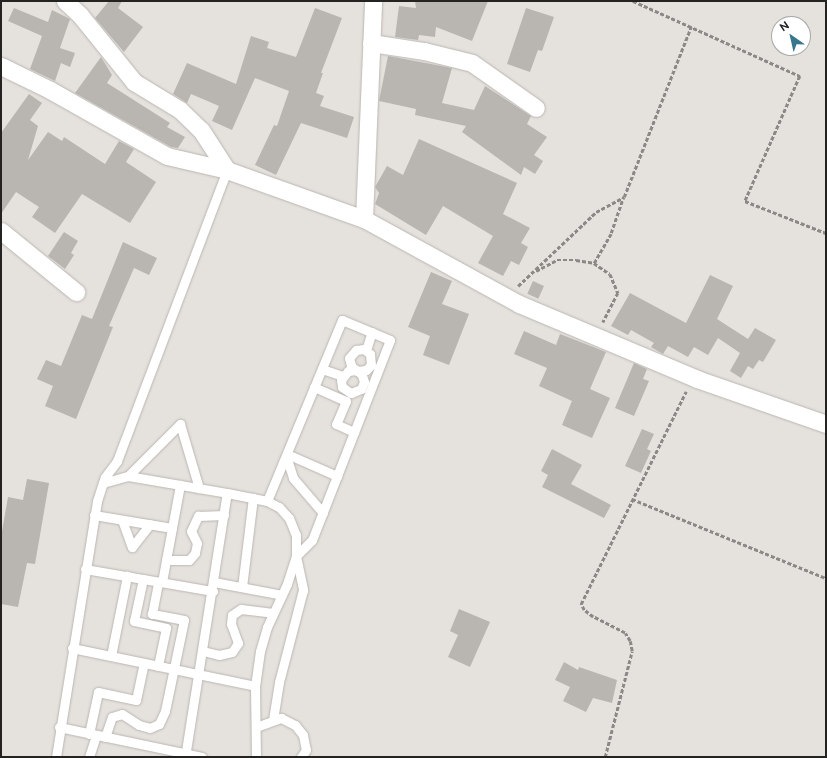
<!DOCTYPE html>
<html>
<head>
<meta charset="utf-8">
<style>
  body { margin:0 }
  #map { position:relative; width:827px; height:758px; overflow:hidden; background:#e5e1dd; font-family:Raleway,sans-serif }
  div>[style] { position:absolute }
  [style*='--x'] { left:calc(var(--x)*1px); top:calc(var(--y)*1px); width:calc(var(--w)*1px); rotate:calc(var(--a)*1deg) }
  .building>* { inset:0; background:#b9b5b1; transform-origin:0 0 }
  .path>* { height:2.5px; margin-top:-1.25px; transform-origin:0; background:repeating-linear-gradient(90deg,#8b8885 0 4px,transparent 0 6px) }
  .roads { filter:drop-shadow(0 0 1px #bbb6b2) drop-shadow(0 0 1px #bbb6b2) }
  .lane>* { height:9px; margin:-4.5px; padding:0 4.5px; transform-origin:4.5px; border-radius:4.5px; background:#fff }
  .street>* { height:17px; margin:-8.5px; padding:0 8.5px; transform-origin:8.5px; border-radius:8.5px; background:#fff }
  span { translate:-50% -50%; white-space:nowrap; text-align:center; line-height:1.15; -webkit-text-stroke:4px #fff; paint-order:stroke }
  .frame { position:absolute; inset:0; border:2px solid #242321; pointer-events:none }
  .north { position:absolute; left:771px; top:16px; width:40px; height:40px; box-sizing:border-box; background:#fff; border:1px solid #a7a7a6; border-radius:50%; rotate:326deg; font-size:11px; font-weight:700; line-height:16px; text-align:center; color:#242321 }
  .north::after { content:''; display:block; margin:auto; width:14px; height:18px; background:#38768c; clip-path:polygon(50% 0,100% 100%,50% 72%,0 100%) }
</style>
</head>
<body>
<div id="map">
  <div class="building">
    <i style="clip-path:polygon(109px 1px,122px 1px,118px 8px,143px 27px,124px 52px,95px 18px)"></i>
    <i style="clip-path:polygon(415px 1px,488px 1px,472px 41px,436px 27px,435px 37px,419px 35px,418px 40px,395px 37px,399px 6px,416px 8px)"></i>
    <i style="clip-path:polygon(14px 8px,48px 22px,52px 10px,70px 19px,60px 48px,75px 53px,70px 67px,61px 63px,55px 81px,30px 69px,42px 36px,8px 21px)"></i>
    <i style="clip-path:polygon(315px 8px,342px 18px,321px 73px,323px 73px,316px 93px,324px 96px,320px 106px,354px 117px,347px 138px,301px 123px,276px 175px,255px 165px,274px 125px,277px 126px,289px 91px,255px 78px,232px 130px,212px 121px,219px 106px,191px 94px,187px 103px,173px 94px,187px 63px,236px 84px,251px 36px,269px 42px,267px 48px,296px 57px)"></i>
    <i style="clip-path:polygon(526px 8px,554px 17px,542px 51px,538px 50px,530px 72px,507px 64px)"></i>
    <i style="clip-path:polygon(388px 56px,452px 68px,442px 103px,474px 110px,485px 86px,531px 116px,527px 124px,547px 137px,534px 155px,543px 161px,535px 174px,524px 167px,521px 175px,462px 132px,466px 126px,415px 115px,416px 109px,379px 101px)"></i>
    <i style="clip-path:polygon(101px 57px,112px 75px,107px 83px,170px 123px,167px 127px,185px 137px,178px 148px,171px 147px,75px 93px)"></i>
    <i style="clip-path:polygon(29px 94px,42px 103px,30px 120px,38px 126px,28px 160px,48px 132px,62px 141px,64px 137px,105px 164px,119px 141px,134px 149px,126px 162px,156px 182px,130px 223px,82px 194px,55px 233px,32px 217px,39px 207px,16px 192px,1px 214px,1px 133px)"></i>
    <i style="clip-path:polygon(419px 139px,517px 183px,503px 214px,530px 228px,521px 243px,528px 247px,519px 265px,511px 261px,503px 276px,478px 263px,493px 236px,443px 206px,426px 235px,375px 204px,379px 193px,375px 187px,387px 166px,403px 175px)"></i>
    <i style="clip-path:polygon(64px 232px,78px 241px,71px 253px,74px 255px,65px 269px,48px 256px)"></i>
    <i style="clip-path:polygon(123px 242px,157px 258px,149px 275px,134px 268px,109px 326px,113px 327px,76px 419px,45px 406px,53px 386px,37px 379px,46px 360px,61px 366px,82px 315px,92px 319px)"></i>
    <i style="clip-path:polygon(431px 272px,452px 281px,442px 304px,469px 314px,449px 365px,423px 355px,430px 336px,408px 327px)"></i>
    <i style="clip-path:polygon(710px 275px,733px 286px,717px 319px,748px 339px,755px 328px,776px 340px,763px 362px,759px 360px,753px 369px,748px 366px,741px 378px,730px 371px,740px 353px,718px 338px,708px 355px,694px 347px,688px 357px,668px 346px,663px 354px,651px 347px,654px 343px,631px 330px,628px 335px,611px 326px,630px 293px,686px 323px)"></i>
    <i style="left:533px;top:281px;width:12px;height:14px;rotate:24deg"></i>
    <i style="clip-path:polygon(524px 331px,556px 345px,560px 334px,606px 352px,590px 389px,610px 398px,592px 438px,562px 425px,572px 401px,539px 386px,547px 368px,514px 354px)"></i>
    <i style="clip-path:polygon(634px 363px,647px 369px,643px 379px,649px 381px,634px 416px,615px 408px)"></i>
    <i style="clip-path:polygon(642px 429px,654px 434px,647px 449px,651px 451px,641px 473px,625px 466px)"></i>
    <i style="clip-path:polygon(552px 449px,582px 465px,571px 484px,611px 505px,604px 518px,542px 487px,548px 475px,541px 471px)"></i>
    <i style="clip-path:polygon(27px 479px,49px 483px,35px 564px,27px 563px,18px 607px,1px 604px,1px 537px,8px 497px,23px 500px)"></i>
    <i style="clip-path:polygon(459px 609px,490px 622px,470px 667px,448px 657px,458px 635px,450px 631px)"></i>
    <i style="clip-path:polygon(564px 662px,578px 670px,579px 667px,617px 680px,612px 703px,593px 698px,586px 712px,563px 701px,570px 687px,555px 680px)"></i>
  </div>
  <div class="path">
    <i style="--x:633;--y:1;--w:183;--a:24.2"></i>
    <i style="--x:800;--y:76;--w:137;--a:113.7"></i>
    <i style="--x:745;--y:201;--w:87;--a:21.6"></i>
    <i style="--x:594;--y:263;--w:34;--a:-60"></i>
    <i style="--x:611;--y:233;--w:37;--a:-71"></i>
    <i style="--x:536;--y:271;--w:24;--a:-28"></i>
    <i style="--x:557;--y:260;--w:19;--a:0"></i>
    <i style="--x:576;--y:260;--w:18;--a:9"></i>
    <i style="--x:594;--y:263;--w:19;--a:35"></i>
    <i style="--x:610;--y:274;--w:21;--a:67"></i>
    <i style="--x:618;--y:293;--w:33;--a:117"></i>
    <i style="--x:518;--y:286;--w:108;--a:-43.5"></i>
    <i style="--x:596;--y:212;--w:32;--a:-28"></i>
    <i style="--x:624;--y:197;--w:183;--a:-68.5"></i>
    <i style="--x:632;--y:499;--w:209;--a:22.2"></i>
    <i style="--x:605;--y:757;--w:109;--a:-75.7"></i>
    <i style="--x:632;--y:651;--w:10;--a:-101"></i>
    <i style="--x:630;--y:641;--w:9;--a:-122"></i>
    <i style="--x:625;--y:633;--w:36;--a:-153"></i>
    <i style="--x:593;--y:617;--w:11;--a:-142"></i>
    <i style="--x:584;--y:610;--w:7;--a:-117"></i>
    <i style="--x:581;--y:604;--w:237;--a:-63.7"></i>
  </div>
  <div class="roads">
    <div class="lane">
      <i style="--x:366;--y:350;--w:19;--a:-72"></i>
      <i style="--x:322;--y:369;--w:21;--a:19"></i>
      <i style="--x:356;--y:370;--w:8;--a:173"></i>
      <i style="--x:348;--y:371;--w:11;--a:128"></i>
      <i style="--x:341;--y:380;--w:7;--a:82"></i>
      <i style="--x:342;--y:387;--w:11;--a:34"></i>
      <i style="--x:351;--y:393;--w:11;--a:-22"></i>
      <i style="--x:361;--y:389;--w:8;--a:-67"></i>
      <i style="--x:364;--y:382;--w:7;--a:-106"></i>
      <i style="--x:362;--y:375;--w:4;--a:-135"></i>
      <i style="--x:359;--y:372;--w:7;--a:-146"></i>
      <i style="--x:353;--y:368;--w:4;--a:-124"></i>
      <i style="--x:351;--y:365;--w:7;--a:-106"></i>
      <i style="--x:349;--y:358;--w:11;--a:-49"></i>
      <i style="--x:356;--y:350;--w:8;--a:-7"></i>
      <i style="--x:364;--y:349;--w:8;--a:40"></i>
      <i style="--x:370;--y:354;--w:11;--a:85"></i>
      <i style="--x:371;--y:365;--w:7;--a:135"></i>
      <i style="--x:366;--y:370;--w:9;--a:174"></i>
      <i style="--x:314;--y:387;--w:35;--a:24"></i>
      <i style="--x:346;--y:401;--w:25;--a:113"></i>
      <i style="--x:336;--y:424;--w:20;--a:24"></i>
      <i style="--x:287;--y:454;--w:55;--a:23.7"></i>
      <i style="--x:286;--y:456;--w:23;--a:72"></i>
      <i style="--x:293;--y:478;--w:46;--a:49.4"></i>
      <i style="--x:128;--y:476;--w:74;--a:-45"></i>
      <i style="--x:180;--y:424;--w:67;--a:73.5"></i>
      <i style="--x:103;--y:483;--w:26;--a:-16"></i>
      <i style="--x:128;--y:476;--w:100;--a:9.7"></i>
      <i style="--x:227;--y:493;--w:41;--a:11.3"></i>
      <i style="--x:267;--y:501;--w:13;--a:27"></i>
      <i style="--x:279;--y:507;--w:15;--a:48"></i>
      <i style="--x:289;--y:518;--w:18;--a:68"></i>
      <i style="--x:296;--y:535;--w:21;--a:90"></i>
      <i style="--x:296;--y:556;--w:29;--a:108"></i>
      <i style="--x:287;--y:584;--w:47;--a:114.9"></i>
      <i style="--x:267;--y:627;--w:25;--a:106"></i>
      <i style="--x:260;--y:651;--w:35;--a:98"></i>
      <i style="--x:255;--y:686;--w:71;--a:89.2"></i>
      <i style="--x:267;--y:501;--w:196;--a:-67.5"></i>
      <i style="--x:342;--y:320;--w:52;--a:22.6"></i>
      <i style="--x:390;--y:340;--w:215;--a:111.3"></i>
      <i style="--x:312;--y:540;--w:23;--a:135"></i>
      <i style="--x:296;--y:556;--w:35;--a:78"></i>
      <i style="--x:303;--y:590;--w:95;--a:104.6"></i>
      <i style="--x:279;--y:682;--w:38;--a:99"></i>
      <i style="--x:94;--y:515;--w:79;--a:9.5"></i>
      <i style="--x:122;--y:520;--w:29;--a:70"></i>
      <i style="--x:132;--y:547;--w:29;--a:-52"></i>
      <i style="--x:166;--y:560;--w:23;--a:0"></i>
      <i style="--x:189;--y:560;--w:9;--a:-49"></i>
      <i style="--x:195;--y:553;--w:10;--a:-79"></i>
      <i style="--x:197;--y:543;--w:13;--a:-117"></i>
      <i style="--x:191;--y:531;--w:17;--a:-65"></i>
      <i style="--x:198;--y:516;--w:26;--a:-2"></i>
      <i style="--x:85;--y:569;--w:130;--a:9.8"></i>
      <i style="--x:143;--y:579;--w:43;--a:102.1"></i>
      <i style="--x:134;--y:621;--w:33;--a:12"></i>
      <i style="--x:166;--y:628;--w:39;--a:102"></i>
      <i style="--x:162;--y:582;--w:99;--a:-79.5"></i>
      <i style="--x:214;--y:582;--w:69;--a:10.8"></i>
      <i style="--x:242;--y:587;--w:90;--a:-83"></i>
      <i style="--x:72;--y:648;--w:187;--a:11.7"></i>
      <i style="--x:203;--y:651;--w:16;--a:14"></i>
      <i style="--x:219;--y:655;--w:13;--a:-13"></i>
      <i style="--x:232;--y:652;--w:11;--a:-56"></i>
      <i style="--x:238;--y:643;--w:20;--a:-110"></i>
      <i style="--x:231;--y:624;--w:9;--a:-84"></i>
      <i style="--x:232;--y:615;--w:11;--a:-34"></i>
      <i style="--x:241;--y:609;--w:32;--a:7"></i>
      <i style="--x:111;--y:656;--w:82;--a:-78.7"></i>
      <i style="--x:59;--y:727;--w:146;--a:11.8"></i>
      <i style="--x:256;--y:727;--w:27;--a:-20"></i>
      <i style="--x:281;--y:718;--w:16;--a:27"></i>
      <i style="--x:295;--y:725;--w:13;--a:51"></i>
      <i style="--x:303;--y:735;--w:15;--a:79"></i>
      <i style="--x:306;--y:750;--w:9;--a:126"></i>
      <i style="--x:89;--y:734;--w:43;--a:-77.9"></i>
      <i style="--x:98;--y:692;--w:39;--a:12"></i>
      <i style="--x:136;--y:700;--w:38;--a:-78"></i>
      <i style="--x:105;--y:737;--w:21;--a:-71"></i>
      <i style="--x:112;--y:717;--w:10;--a:-17"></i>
      <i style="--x:122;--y:714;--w:20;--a:33"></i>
      <i style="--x:139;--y:725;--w:11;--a:15"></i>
      <i style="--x:150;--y:728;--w:10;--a:-24"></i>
      <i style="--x:159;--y:724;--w:14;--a:-65"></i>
      <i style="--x:165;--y:711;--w:93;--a:-78.2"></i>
      <i style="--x:184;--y:620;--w:33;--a:-169"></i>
      <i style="--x:152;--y:614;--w:33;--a:-79"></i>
      <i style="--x:56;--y:757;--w:259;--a:-80.9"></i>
      <i style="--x:97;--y:501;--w:25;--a:-72"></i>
      <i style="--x:105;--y:477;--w:20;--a:-53"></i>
      <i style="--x:117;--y:461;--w:311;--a:-69.3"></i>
      <i style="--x:89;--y:757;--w:23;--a:-72"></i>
      <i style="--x:185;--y:757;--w:267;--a:-81"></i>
    </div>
    <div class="street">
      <i style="--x:65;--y:1;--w:21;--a:43"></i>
      <i style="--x:80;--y:15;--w:86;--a:51.1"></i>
      <i style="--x:134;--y:82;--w:54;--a:31.3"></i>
      <i style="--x:180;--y:110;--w:29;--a:44"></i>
      <i style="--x:201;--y:130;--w:48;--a:57"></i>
      <i style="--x:371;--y:43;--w:54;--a:8.6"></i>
      <i style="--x:424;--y:51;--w:49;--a:14"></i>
      <i style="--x:472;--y:63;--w:78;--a:35.1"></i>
      <i style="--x:1;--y:66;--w:55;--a:26.1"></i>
      <i style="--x:50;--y:90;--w:134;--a:29.4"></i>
      <i style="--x:167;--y:156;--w:62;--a:13.1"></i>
      <i style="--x:227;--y:170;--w:145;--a:19.7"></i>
      <i style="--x:364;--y:219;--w:177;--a:28.7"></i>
      <i style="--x:519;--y:304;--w:193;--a:22.8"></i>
      <i style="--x:697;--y:379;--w:137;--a:19.2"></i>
      <i style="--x:364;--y:219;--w:218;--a:-87.6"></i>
      <i style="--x:1;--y:231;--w:97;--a:39.1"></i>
    </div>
  </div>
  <div class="frame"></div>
  <div class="north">N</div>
</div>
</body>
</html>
